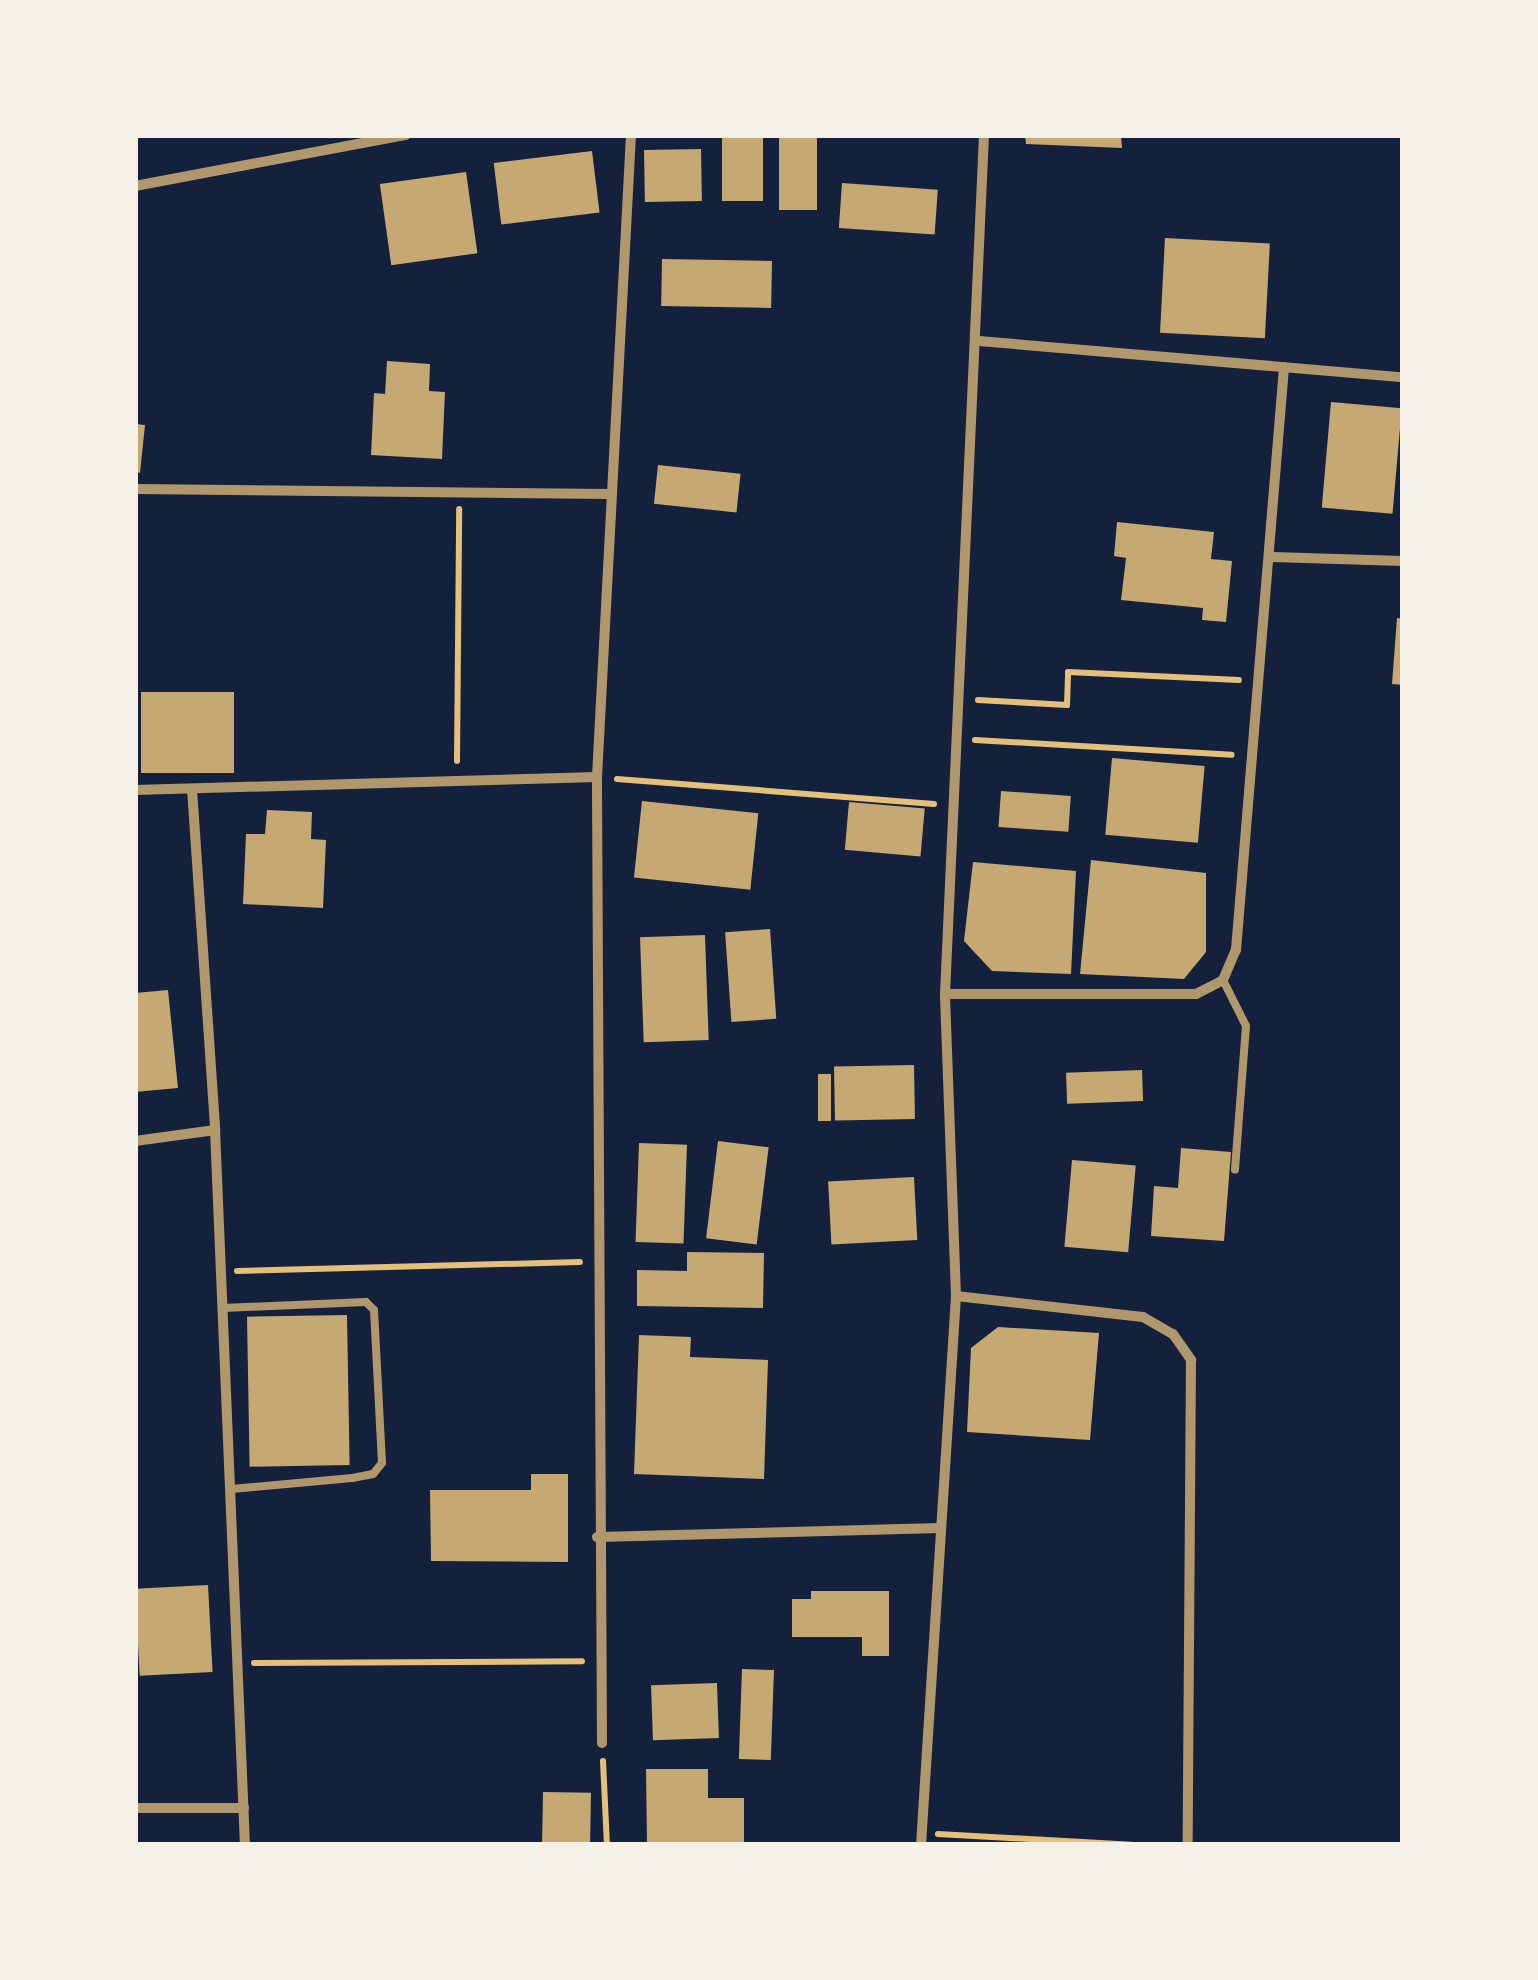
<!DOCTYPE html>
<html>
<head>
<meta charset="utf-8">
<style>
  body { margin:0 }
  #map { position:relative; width:1538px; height:1980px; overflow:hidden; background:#14213d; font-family:"Fira Sans Condensed",sans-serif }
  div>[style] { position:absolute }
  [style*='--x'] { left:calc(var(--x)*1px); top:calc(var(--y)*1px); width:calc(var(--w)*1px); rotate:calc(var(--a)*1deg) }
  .building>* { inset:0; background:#c6a872; transform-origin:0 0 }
  .path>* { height:6px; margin:-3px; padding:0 3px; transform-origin:3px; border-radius:3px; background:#e5c07b }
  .service>* { height:8px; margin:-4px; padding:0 4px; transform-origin:4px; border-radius:4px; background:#b1986c }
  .minor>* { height:10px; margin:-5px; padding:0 5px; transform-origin:5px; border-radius:5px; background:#b1986c }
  span { translate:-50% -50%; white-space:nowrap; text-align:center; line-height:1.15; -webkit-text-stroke:8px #f6f1e7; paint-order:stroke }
  .frame { position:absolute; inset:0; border:138px solid #f6f1e7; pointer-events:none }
</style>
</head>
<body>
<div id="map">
  <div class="building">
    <i style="left:722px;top:135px;width:41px;height:66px"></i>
    <i style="left:779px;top:135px;width:38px;height:75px"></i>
    <i style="clip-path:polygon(1025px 135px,1121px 135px,1122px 148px,1026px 144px)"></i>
    <i style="left:701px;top:149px;width:52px;height:57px;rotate:89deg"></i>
    <i style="left:592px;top:151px;width:62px;height:99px;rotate:83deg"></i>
    <i style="left:466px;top:172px;width:82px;height:87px;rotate:82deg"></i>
    <i style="left:842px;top:183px;width:96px;height:45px;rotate:4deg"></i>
    <i style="left:1165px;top:238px;width:105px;height:95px;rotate:3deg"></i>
    <i style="left:662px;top:259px;width:110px;height:47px;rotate:1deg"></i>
    <i style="clip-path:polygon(387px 361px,430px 364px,429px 391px,445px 392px,442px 459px,371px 455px,374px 393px,385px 394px)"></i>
    <i style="left:1331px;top:402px;width:71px;height:106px;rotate:5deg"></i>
    <i style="clip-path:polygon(135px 424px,145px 425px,140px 473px,135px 472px)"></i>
    <i style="left:658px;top:465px;width:83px;height:39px;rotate:6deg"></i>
    <i style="clip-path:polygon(1117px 522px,1214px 532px,1211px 559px,1232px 561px,1226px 622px,1202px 620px,1203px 608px,1121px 600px,1126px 558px,1114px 556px)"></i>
    <i style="clip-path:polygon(1397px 618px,1403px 619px,1403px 685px,1392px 684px)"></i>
    <i style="left:141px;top:692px;width:93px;height:81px"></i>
    <i style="left:1112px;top:758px;width:93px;height:77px;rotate:5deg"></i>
    <i style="left:1001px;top:791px;width:70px;height:36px;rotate:4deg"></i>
    <i style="left:642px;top:801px;width:117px;height:77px;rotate:6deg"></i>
    <i style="left:849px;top:802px;width:76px;height:48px;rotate:5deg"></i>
    <i style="clip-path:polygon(267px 810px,312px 812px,311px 839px,326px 840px,323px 908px,243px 904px,246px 834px,265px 834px)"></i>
    <i style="clip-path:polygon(1091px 860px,1206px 873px,1206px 952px,1184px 979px,1080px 974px)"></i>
    <i style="clip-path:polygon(973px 862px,1076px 871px,1071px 974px,992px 971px,964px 941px)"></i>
    <i style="left:770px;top:929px;width:90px;height:45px;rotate:86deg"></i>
    <i style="left:705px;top:935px;width:105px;height:65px;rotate:88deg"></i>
    <i style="clip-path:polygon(168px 990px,178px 1088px,135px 1092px,135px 993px)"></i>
    <i style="left:914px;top:1065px;width:54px;height:80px;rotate:89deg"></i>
    <i style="left:1142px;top:1070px;width:31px;height:76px;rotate:88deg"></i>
    <i style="left:818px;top:1074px;width:13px;height:47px"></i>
    <i style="left:718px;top:1141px;width:51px;height:98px;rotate:7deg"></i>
    <i style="left:639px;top:1143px;width:48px;height:99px;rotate:2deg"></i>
    <i style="clip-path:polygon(1181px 1148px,1231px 1152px,1224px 1241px,1151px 1236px,1154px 1186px,1178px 1188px)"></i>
    <i style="left:1072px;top:1160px;width:64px;height:87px;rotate:5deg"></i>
    <i style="left:914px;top:1177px;width:63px;height:86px;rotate:87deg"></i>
    <i style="clip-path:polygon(687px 1252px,764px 1253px,763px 1308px,637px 1306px,637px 1270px,687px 1271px)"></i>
    <i style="left:347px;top:1315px;width:150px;height:100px;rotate:89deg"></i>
    <i style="clip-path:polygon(998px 1327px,1099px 1333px,1090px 1440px,967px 1432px,971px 1348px)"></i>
    <i style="clip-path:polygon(639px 1335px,691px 1337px,690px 1357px,768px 1360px,764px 1479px,634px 1474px)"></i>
    <i style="clip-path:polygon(531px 1474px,568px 1474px,568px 1562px,431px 1561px,430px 1490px,531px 1490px)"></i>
    <i style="left:208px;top:1585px;width:87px;height:73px;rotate:87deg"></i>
    <i style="clip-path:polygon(811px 1591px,889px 1591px,889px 1656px,862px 1656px,862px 1637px,792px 1637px,792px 1599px,811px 1599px)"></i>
    <i style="left:742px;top:1669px;width:32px;height:90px;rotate:2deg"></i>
    <i style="left:717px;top:1683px;width:55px;height:66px;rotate:88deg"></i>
    <i style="clip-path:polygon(646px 1769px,708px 1769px,708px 1798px,744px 1798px,744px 1845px,647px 1845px)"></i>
    <i style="left:543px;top:1792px;width:48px;height:53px;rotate:1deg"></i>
  </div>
  <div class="path">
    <i style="--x:978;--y:700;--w:89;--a:3.2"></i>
    <i style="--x:1067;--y:705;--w:33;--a:-88"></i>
    <i style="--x:1068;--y:672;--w:171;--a:2.7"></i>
    <i style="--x:975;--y:740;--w:257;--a:3.3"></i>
    <i style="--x:457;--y:761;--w:252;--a:-89.5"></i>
    <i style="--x:617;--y:779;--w:318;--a:4.5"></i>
    <i style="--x:237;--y:1271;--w:343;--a:-1.5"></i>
    <i style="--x:254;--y:1663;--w:328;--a:-0.3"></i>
    <i style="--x:603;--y:1761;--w:84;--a:87.3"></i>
    <i style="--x:938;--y:1834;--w:194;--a:3.2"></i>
  </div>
  <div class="service">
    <i style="--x:1223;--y:980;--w:51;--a:63.4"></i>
    <i style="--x:1246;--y:1026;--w:144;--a:94.4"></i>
    <i style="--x:223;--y:1308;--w:143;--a:-2.4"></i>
    <i style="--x:366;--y:1302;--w:11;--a:45"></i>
    <i style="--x:374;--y:1310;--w:153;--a:87"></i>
    <i style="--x:382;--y:1463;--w:14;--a:129"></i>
    <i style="--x:373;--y:1474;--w:21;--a:169"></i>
    <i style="--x:352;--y:1478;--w:121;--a:174.8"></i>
  </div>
  <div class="minor">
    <i style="--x:135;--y:186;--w:276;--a:-10.7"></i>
    <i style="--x:979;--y:341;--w:426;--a:4.9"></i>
    <i style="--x:135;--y:489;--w:474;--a:0.6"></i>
    <i style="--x:1272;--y:557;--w:131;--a:1.7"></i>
    <i style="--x:192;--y:789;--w:342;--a:86.1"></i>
    <i style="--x:215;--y:1130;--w:716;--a:87.6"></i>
    <i style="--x:135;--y:790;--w:462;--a:-1.6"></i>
    <i style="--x:945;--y:994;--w:251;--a:0"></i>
    <i style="--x:1196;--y:994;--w:30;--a:-27"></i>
    <i style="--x:1223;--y:980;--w:33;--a:-67"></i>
    <i style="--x:1236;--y:950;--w:585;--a:-85.29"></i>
    <i style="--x:135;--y:1141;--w:81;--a:-7.8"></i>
    <i style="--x:956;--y:1296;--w:188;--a:6.4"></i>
    <i style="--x:1143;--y:1317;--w:34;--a:30"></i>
    <i style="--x:1173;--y:1334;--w:32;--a:55"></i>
    <i style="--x:1191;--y:1360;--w:485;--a:90.4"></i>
    <i style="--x:597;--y:1537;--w:343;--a:-1.5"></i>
    <i style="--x:602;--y:1743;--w:966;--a:-90.3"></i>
    <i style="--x:597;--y:777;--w:643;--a:-86.97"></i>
    <i style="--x:135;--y:1808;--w:109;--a:0"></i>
    <i style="--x:921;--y:1845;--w:550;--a:-86.35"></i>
    <i style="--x:956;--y:1296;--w:302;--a:-92.1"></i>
    <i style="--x:945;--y:994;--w:860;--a:-87.4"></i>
  </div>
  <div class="frame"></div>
</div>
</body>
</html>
